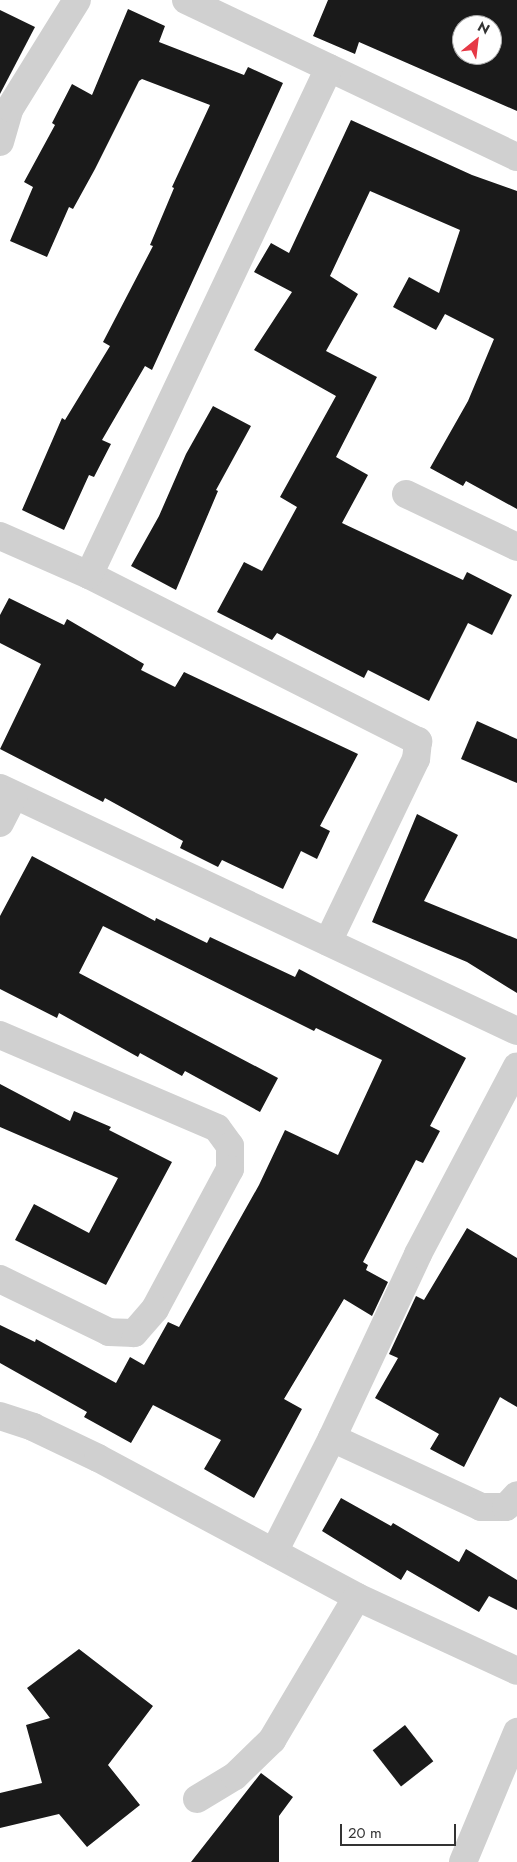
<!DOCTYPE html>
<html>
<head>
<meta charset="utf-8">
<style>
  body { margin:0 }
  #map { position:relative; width:517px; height:1862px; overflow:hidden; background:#fff; font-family:Jost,sans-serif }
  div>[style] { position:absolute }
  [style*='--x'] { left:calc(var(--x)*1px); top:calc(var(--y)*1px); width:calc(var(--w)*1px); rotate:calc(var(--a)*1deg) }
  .building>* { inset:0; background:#1a1a1a; transform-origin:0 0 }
  .street>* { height:28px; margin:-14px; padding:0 14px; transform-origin:14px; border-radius:14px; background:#d0d0d0 }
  span { translate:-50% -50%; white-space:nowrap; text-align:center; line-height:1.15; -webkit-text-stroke:5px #fff; paint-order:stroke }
  .north { position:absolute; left:452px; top:15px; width:50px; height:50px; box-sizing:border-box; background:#fff; border:1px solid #adadad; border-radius:50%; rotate:29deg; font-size:14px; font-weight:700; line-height:20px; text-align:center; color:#333 }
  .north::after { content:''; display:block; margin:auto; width:18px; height:22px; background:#e63946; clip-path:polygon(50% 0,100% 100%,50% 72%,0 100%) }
  .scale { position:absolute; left:340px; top:1824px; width:116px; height:22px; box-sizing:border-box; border:2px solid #333; border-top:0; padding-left:6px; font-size:15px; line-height:18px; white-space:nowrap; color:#333; -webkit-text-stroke:4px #fff; paint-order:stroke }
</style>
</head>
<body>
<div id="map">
  <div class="building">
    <i style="clip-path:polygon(evenodd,328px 0,517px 0,517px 111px,359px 42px,355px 54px,313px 36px,328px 0,462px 25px,492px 25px,492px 55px,462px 55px,462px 25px)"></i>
    <i style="clip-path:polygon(128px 9px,165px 26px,159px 42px,244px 75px,248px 67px,283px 83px,152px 370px,145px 366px,102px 440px,111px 444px,94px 477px,89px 475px,64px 530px,22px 510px,62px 418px,65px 420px,110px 346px,103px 342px,153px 246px,150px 245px,174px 188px,172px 187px,210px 105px,142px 79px,139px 81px,95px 169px,73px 209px,69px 207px,47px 257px,10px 241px,33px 187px,24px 182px,55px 125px,52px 123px,72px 84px,92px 95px)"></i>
    <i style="clip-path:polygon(0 10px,35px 27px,0 94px)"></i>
    <i style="clip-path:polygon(351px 120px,472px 175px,517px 191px,517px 509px,466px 481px,463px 486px,430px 468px,468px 401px,494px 339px,445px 314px,436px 330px,393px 307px,409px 277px,439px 293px,460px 230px,370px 191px,330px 276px,358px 294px,326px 351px,377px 377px,336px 457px,368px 475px,342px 523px,463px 580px,467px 572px,512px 595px,492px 635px,468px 623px,429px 701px,368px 670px,364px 678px,277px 633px,272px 640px,217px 612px,244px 562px,262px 571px,297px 507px,280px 497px,336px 396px,254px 350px,292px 292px,254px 272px,271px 243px,289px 253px)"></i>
    <i style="clip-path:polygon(213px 406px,251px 426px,216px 490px,218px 491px,176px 590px,131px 566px,159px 516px,186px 454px)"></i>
    <i style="clip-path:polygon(9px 598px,64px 625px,67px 619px,144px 664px,141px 670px,175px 687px,184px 672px,358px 754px,320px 826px,330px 831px,317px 859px,301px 851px,283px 889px,222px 860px,218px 867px,180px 848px,183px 841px,105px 798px,103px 802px,0 749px,41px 664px,0 643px,0 615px)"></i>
    <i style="clip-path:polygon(477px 721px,517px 739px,517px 783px,461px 759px)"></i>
    <i style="clip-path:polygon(417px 814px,458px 835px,424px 901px,517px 939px,517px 993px,467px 962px,372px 922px)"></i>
    <i style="clip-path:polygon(32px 856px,155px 921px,156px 918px,207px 943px,210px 937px,295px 977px,299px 969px,466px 1058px,430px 1126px,440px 1131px,423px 1163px,416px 1160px,363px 1262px,368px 1265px,366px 1270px,388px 1282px,372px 1316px,344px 1299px,284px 1399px,302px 1409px,254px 1498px,204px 1469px,221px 1440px,153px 1405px,131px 1443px,84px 1417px,87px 1412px,0 1363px,0 1325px,35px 1342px,36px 1339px,116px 1383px,130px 1357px,144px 1365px,168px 1322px,179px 1327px,259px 1185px,285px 1130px,338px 1155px,382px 1060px,316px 1028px,314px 1031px,103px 926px,79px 973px,278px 1078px,260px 1112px,185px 1071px,182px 1076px,140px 1053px,138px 1057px,59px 1013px,57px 1018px,0 989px,0 916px)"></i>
    <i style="clip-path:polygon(0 1084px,70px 1121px,74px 1111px,111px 1127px,109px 1130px,172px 1162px,106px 1285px,15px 1240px,34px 1204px,89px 1233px,118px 1178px,0 1127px)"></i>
    <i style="clip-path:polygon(467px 1228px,517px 1258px,517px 1407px,500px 1397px,464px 1467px,430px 1449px,439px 1434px,375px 1398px,398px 1358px,389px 1354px,416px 1296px,424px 1300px)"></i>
    <i style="clip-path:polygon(341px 1498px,391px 1526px,393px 1523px,459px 1562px,466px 1549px,517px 1580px,517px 1610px,489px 1596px,479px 1612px,407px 1570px,401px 1580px,322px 1531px)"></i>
    <i style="clip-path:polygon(79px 1649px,153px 1706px,108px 1765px,140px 1805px,87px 1847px,59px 1814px,0 1828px,0 1793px,42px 1783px,26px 1725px,50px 1718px,27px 1688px)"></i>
    <i style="left:405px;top:1725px;width:46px;height:41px;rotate:52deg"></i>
    <i style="clip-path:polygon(261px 1773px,293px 1797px,279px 1816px,279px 1862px,191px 1862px)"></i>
  </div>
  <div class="street">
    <i style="--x:186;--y:0;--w:366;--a:25.4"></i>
    <i style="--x:0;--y:142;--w:35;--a:-74"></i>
    <i style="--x:10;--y:108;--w:127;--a:-58.2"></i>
    <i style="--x:406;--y:494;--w:123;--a:25.5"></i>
    <i style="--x:0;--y:536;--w:97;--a:23.7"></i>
    <i style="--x:89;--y:575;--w:369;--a:26.8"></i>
    <i style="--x:418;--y:741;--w:18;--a:96"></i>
    <i style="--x:416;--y:759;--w:203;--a:115.7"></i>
    <i style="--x:89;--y:575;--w:561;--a:-64.67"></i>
    <i style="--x:0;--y:788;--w:571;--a:25.17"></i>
    <i style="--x:0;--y:823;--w:31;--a:-63"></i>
    <i style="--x:0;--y:1035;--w:236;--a:23.2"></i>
    <i style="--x:217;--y:1128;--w:22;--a:54"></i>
    <i style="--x:230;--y:1146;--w:23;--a:90"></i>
    <i style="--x:230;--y:1169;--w:159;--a:118.2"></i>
    <i style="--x:155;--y:1309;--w:32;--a:131"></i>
    <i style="--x:134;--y:1333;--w:25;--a:-178"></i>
    <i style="--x:109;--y:1332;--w:121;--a:-154.1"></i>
    <i style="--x:0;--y:1416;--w:35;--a:18"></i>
    <i style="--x:33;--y:1427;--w:72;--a:25.5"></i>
    <i style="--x:98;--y:1458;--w:294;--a:28.2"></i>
    <i style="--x:357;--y:1597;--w:176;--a:24.8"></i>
    <i style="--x:332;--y:1438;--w:164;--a:24.8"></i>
    <i style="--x:481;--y:1507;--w:25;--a:0"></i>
    <i style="--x:506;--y:1507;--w:16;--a:-47"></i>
    <i style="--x:274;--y:1552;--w:128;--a:-63"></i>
    <i style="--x:332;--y:1438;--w:203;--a:-64.9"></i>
    <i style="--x:418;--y:1254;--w:212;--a:-62.2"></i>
    <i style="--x:197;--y:1799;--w:44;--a:-31.2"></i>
    <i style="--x:235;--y:1776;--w:52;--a:-44.2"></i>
    <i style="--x:272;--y:1740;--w:166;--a:-59.3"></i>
    <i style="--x:463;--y:1862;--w:141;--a:-67.4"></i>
  </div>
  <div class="north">N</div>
  <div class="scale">20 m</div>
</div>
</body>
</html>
